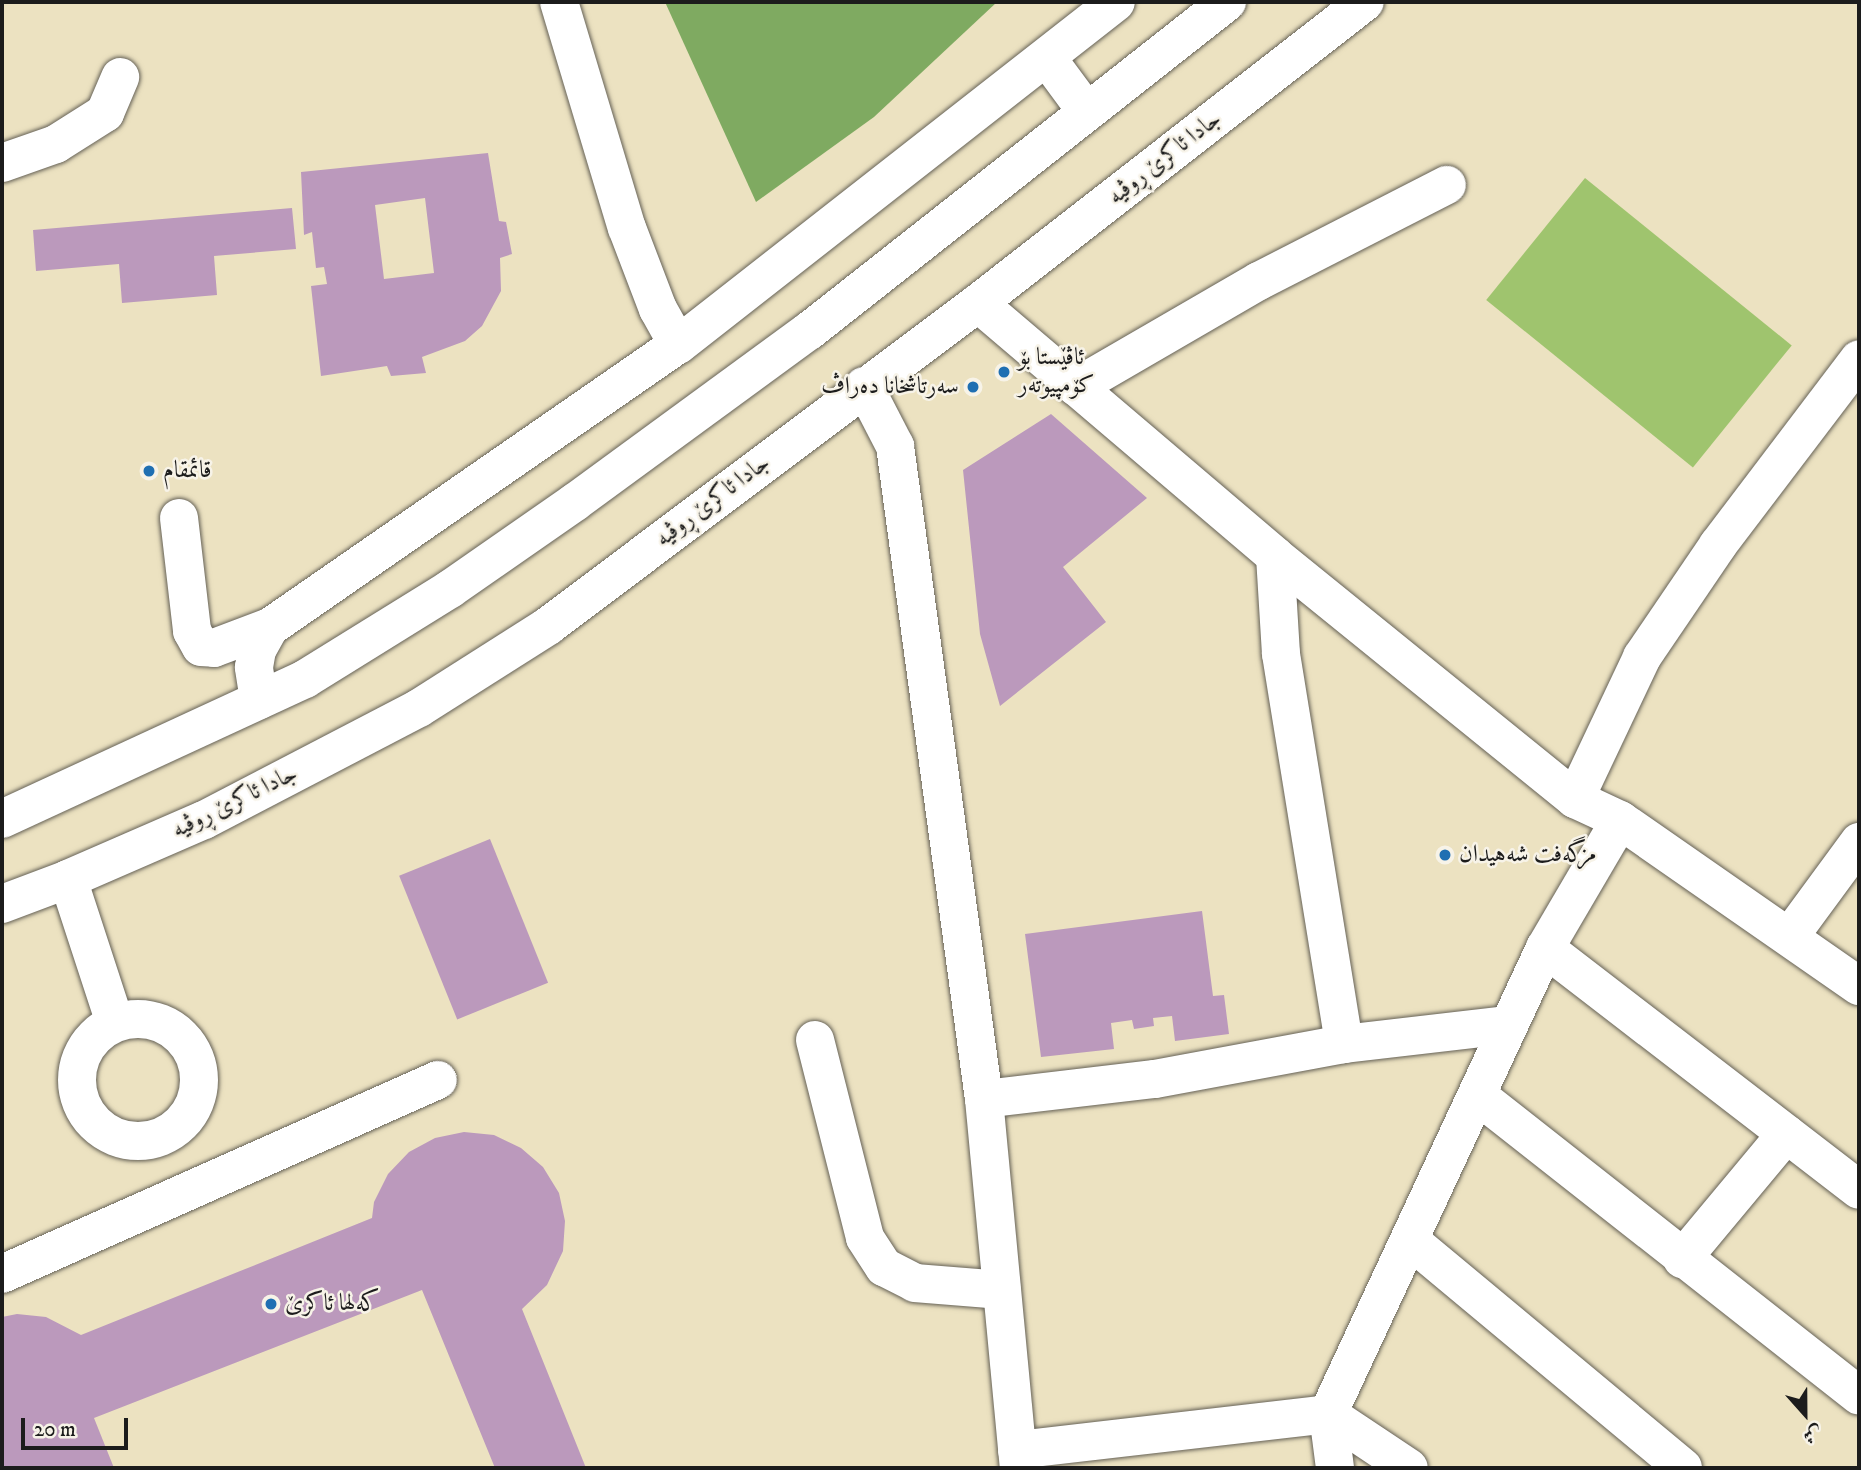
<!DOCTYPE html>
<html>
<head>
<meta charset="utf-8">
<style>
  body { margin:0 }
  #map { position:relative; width:1861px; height:1470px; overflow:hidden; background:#ece2c1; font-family:"IM FELL DW Pica",Amiri,serif }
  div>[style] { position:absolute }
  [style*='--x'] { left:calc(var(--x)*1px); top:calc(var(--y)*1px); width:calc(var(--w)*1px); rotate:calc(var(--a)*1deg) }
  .green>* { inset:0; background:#9fc46e; transform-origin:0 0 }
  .forest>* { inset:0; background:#7faa61 }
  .building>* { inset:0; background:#bb99bc; transform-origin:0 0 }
  .roads { filter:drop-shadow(0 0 2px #656156) drop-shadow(0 0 2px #656156) }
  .minor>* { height:38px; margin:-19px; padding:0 19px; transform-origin:19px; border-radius:19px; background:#fff }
  .minor>.ring { margin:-19px; padding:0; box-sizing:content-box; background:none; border:38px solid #fff; border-radius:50% }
  .highway>* { height:38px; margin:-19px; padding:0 19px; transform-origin:19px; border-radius:19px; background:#fff }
  .dots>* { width:19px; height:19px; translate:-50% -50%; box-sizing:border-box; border:4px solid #f7f3e8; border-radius:50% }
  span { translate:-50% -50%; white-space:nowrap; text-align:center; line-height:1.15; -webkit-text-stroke:5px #f7f3e8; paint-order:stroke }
  .street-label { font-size:24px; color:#1c1c1c }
  .poi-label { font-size:24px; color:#1c1c1c }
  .left { translate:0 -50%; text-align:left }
  .right { translate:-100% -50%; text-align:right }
  .frame { position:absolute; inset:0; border:4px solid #1c1c1c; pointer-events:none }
  .north { position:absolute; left:1770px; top:1379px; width:70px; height:70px; -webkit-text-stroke:5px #f7f3e8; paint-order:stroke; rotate:159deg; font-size:19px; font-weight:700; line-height:28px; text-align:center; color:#1c1c1c }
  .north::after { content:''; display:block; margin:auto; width:24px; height:32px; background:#1c1c1c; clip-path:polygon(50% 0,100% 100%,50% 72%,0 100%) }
  .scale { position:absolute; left:21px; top:1418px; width:107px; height:32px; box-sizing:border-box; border:4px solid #1c1c1c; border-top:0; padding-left:9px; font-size:21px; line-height:24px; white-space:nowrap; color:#1c1c1c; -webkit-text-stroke:5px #f7f3e8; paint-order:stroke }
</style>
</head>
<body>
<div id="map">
  <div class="green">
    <i style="left:1585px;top:178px;width:266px;height:157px;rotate:39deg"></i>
  </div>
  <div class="forest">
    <i style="clip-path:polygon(665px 2px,997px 2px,874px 117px,756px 202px)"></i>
  </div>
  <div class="building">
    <i style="clip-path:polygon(evenodd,488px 153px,499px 221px,506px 222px,512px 254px,500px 258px,501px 291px,482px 326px,465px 341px,422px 357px,426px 373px,391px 376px,387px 366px,321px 376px,311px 286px,327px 284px,324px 267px,316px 268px,312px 232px,304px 235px,301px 172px,488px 153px,425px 198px,434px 273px,384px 279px,375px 205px,425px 198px)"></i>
    <i style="clip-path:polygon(292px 208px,296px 249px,214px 256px,217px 295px,122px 303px,119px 264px,36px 271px,33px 230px)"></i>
    <i style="clip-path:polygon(1051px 414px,1147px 498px,1063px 567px,1106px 622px,1000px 706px,980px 634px,963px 470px)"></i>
    <i style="left:490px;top:839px;width:155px;height:98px;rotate:68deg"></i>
    <i style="clip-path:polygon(1202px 911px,1213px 996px,1224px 995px,1229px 1034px,1175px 1041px,1172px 1016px,1153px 1018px,1154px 1026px,1134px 1029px,1132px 1020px,1111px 1023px,1114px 1049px,1041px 1057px,1025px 934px)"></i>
    <i style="clip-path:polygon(464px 1132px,494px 1135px,521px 1148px,543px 1167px,559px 1193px,565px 1221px,563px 1251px,547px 1285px,522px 1309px,586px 1468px,495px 1468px,422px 1290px,94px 1418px,114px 1468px,2px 1468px,2px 1317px,17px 1314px,46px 1317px,81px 1335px,372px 1218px,374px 1202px,388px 1174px,409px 1152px,435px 1138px)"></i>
  </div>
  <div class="roads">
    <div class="minor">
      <i style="--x:559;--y:2;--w:236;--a:73.3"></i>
      <i style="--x:627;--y:228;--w:87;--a:69.1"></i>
      <i style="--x:658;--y:309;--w:41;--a:60.9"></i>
      <i style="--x:2;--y:163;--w:57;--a:-19.4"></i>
      <i style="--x:56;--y:144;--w:58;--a:-32.3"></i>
      <i style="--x:105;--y:113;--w:39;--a:-67"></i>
      <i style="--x:978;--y:303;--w:390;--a:40.4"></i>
      <i style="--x:1275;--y:556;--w:386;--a:39"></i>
      <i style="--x:1575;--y:799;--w:50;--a:25"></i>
      <i style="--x:1620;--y:820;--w:291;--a:34.8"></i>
      <i style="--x:864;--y:386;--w:68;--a:62.7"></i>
      <i style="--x:895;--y:446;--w:659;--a:82.24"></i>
      <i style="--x:984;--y:1099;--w:371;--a:84.6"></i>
      <i style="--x:1076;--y:387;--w:211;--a:-30.1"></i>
      <i style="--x:1259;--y:281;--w:211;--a:-27.1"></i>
      <i style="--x:179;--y:518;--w:114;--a:83.4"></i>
      <i style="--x:192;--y:631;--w:18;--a:61"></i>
      <i style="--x:201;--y:647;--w:13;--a:4"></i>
      <i style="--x:214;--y:648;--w:60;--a:-20.6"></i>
      <i style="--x:1275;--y:556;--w:98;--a:86.5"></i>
      <i style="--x:1281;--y:654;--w:395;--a:80.8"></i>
      <i style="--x:259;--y:700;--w:33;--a:-99"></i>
      <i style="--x:254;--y:667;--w:17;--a:-80"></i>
      <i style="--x:257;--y:650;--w:26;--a:-61"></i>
      <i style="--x:270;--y:627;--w:496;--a:-34.7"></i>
      <i style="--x:678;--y:345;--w:556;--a:-38.06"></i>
      <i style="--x:1575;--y:799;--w:157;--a:-64.7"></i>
      <i style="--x:1642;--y:657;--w:135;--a:-55.8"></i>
      <i style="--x:1718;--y:545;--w:233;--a:-52.8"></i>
      <i style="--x:68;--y:879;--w:151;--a:71.9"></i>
      <i style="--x:1790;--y:936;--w:117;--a:-53.7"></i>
      <i style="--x:1545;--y:948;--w:396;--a:37.6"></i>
      <i class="ring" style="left:77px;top:1019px;width:84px;height:84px"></i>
      <i style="--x:815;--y:1040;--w:204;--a:75.8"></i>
      <i style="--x:865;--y:1238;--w:35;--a:57"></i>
      <i style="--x:884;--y:1267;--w:35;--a:27"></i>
      <i style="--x:915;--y:1283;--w:87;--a:4.6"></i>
      <i style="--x:1477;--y:1095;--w:486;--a:38.2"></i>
      <i style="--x:984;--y:1099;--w:172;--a:-6.7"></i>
      <i style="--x:1155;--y:1079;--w:192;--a:-10.5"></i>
      <i style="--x:1344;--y:1044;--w:166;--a:-6.6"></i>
      <i style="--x:1411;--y:1241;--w:354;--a:39.8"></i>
      <i style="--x:1682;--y:1259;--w:163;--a:-50.2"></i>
      <i style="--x:2;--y:1274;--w:477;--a:-24"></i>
      <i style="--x:1017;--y:1450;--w:313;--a:-6.6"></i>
      <i style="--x:1328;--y:1414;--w:97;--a:33.7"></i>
      <i style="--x:1335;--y:1468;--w:54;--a:-97.4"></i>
      <i style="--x:1328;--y:1414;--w:514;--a:-65.03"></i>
      <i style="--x:1545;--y:948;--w:148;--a:-59.6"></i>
    </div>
    <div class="highway">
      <i style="--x:1047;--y:58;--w:67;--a:53.5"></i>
      <i style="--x:2;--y:819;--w:334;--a:-24.8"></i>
      <i style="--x:305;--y:679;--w:171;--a:-31.8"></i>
      <i style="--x:450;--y:589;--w:152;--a:-34.8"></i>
      <i style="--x:575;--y:502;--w:290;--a:-36.2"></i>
      <i style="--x:809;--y:331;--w:532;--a:-38.21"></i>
      <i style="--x:2;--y:904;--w:71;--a:-20.7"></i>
      <i style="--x:68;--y:879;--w:148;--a:-23.5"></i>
      <i style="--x:204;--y:820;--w:242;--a:-27.5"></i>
      <i style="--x:419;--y:708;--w:153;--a:-32.4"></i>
      <i style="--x:548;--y:626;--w:538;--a:-36.91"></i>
      <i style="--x:978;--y:303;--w:490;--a:-37.9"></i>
    </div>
  </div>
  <div class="dots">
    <i style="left:1004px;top:372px;background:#1f6fb2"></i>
    <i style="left:973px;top:387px;background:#1f6fb2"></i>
    <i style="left:149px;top:471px;background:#1f6fb2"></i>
    <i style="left:1445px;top:855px;background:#1f6fb2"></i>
    <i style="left:271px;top:1304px;background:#1f6fb2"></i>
  </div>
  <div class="street-label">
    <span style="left:1165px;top:158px;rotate:-38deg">جادا ئاکرێ ڕوڤیە</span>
    <span style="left:713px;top:501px;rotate:-37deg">جادا ئاکرێ ڕوڤیە</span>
    <span style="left:235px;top:802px;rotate:-26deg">جادا ئاکرێ ڕوڤیە</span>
  </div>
  <div class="poi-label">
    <span class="left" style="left:1018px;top:372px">ئاڤێستا بۆ<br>کۆمپیوتەر</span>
    <span class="right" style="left:959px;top:387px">سەرتاشخانا دەراڤ</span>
    <span class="left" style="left:163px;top:471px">قائمقام</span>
    <span class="left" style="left:1459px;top:855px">مزگەفت شه‌هيدان</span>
    <span class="left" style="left:285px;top:1304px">کەلها ئاکرێ</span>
  </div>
  <div class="frame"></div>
  <div class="north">ش</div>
  <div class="scale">20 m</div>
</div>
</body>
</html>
